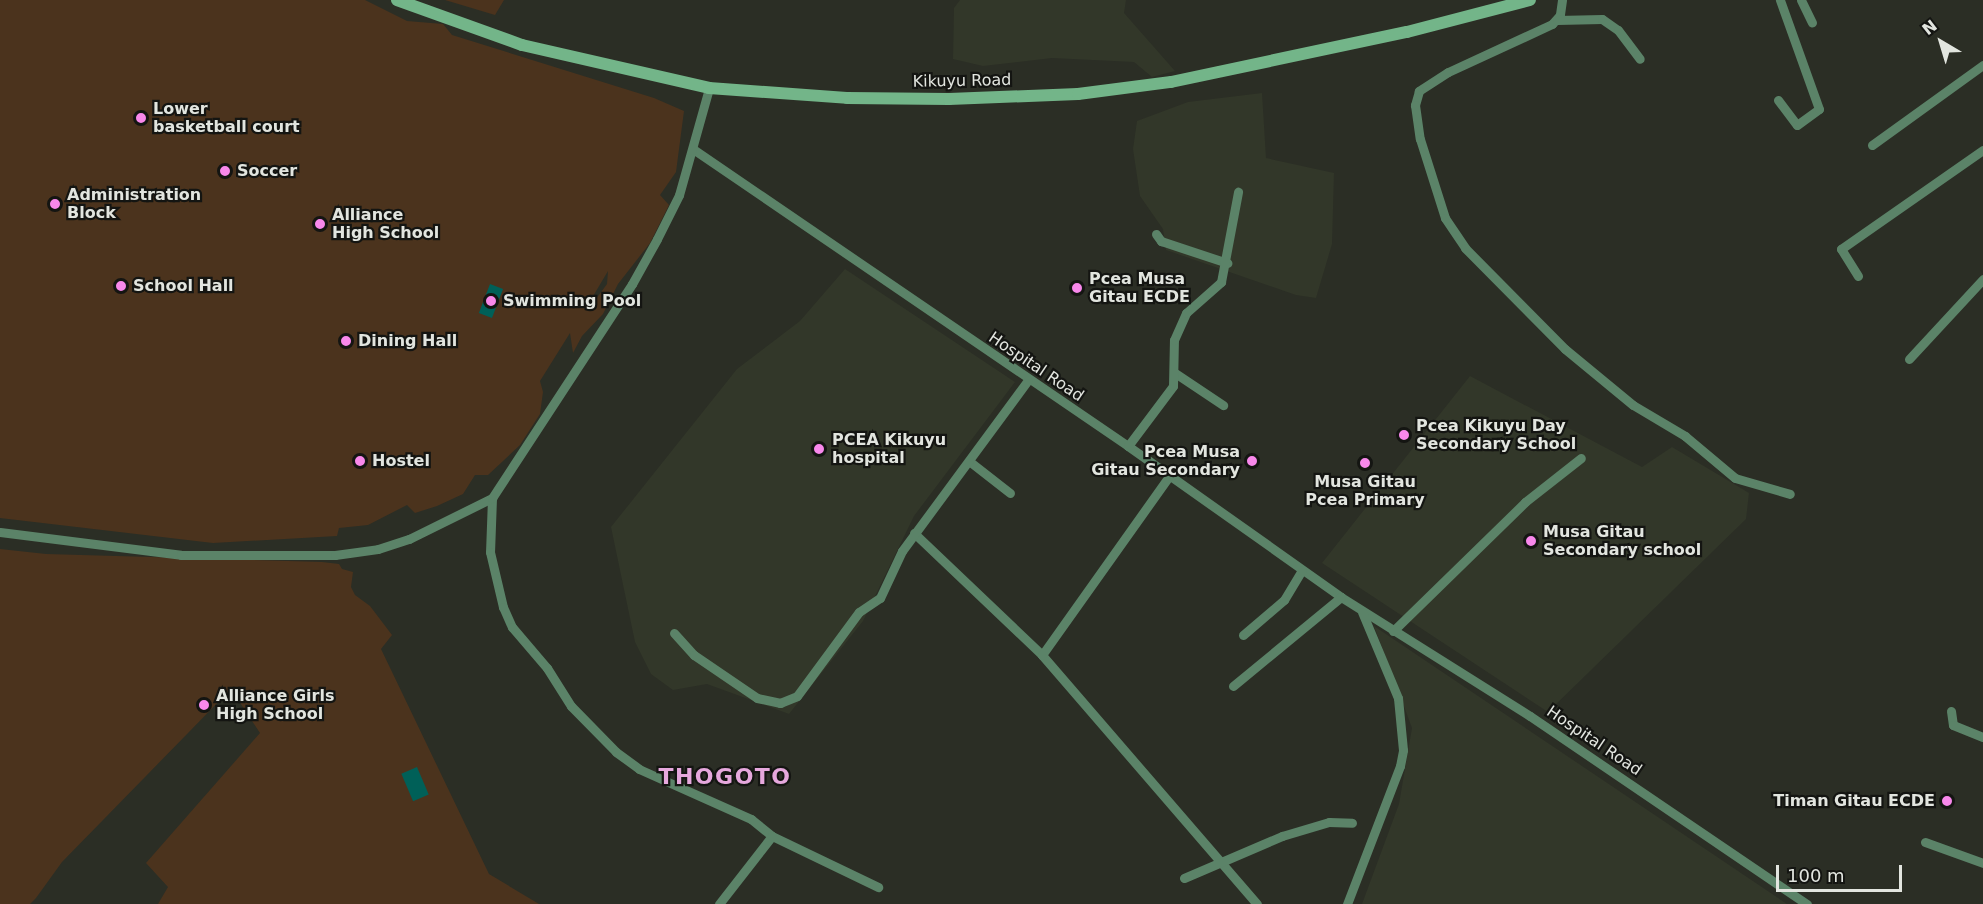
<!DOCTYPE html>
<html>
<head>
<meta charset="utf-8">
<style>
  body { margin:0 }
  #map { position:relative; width:1983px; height:904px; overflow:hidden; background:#2b2e25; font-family:"DejaVu Sans",sans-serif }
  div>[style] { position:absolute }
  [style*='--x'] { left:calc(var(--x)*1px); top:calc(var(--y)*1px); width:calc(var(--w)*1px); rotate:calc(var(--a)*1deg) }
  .built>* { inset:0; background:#323729 }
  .green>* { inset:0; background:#4b331d }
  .water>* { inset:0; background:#006058; transform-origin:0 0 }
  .minor>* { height:9px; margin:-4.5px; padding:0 4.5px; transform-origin:4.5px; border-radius:4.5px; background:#5b8368 }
  .secondary>* { height:12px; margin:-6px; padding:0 6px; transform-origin:6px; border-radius:6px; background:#73b589 }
  .dots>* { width:16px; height:16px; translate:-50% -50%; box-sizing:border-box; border:3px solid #141512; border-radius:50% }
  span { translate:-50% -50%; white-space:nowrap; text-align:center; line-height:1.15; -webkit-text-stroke:4.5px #141512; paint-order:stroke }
  .street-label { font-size:16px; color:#e2e5df }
  .poi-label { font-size:16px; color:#e2e5df; font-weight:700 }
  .left { translate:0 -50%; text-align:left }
  .right { translate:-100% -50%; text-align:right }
  .district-label { font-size:22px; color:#e6a8dd; font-weight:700; letter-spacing:1.5px }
  .north { position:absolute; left:1911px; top:12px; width:60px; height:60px; -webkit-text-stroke:4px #141512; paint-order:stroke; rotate:322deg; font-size:16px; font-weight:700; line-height:24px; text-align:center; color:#e2e5df }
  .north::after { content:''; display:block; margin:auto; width:21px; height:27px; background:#e2e5df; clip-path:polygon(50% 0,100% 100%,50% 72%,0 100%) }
  .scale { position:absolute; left:1776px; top:865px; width:126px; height:27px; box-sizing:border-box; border:3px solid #e2e5df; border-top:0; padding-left:8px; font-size:18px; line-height:21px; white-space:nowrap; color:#e2e5df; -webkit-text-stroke:4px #141512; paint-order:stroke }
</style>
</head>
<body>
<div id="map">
  <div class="built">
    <i style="clip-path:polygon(960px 0,1126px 0,1124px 13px,1175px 71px,1152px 77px,1134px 62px,1052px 58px,983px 66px,953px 59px,954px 8px)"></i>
    <i style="clip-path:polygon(1262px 93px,1266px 158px,1334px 173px,1332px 244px,1316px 298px,1296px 295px,1166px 250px,1163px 229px,1140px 196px,1133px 149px,1137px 121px,1188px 102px)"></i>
    <i style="clip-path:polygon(845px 269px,1015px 382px,914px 516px,863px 621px,789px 714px,707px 684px,673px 690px,651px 674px,635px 642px,611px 527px,737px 369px,800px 321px)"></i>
    <i style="clip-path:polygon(1470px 376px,1642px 467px,1672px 447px,1749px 493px,1746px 519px,1548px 712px,1322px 563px)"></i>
    <i style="clip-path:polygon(1374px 626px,1787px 904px,1362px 904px,1399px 804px,1412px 728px)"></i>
  </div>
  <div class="green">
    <i style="clip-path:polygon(evenodd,0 0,365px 0,407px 21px,443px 24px,452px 35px,654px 98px,684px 111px,676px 172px,660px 195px,669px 205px,650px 243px,618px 284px,603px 314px,582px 336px,573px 353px,570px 333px,540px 381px,543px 392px,540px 414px,520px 445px,488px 475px,475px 475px,463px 494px,437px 506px,415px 513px,407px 505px,368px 525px,339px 528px,337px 536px,213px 543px,0 518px,0 0,608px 271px,607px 284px,593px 303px,589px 303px,608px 271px)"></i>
    <i style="clip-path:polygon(445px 0,504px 0,495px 15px)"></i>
    <i style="clip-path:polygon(0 549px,46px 554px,322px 562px,339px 564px,342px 569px,353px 572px,351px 587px,355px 595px,370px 606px,392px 635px,381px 649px,489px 874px,539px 904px,158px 904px,168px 887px,146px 863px,260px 733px,231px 689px,62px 862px,36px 898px,30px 904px,0 904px)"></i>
  </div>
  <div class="water">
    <i style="left:490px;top:284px;width:14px;height:31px;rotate:21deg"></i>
    <i style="left:417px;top:767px;width:30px;height:17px;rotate:67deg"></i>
  </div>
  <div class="minor">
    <i style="--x:1562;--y:0;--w:15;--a:98"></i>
    <i style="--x:1560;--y:15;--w:12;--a:132"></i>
    <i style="--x:1552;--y:24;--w:115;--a:155.2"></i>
    <i style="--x:1448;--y:72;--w:35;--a:147"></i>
    <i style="--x:1419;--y:91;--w:15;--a:106"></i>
    <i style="--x:1415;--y:105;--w:34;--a:82"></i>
    <i style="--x:1420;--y:139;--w:83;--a:72.4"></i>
    <i style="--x:1445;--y:218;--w:36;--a:56"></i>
    <i style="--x:1465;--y:248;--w:142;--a:45.3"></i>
    <i style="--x:1565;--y:349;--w:88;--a:39.5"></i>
    <i style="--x:1633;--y:405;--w:61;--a:30.8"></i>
    <i style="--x:1685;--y:436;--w:65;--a:40"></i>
    <i style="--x:1735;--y:478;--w:57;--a:16.2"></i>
    <i style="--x:1801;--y:0;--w:25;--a:64"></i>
    <i style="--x:1557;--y:20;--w:45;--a:-1.3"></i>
    <i style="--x:1602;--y:19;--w:19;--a:35"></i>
    <i style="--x:1618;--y:30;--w:36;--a:53"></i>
    <i style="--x:1778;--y:100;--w:31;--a:53"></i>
    <i style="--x:1797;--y:125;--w:27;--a:-36"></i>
    <i style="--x:1819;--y:109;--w:116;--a:-109.7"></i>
    <i style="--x:1872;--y:145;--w:137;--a:-35.8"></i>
    <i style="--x:693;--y:149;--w:527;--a:34.32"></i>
    <i style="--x:1128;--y:446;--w:261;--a:35.3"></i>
    <i style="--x:1341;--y:597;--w:223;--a:32.2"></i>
    <i style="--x:1530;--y:716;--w:335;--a:34.2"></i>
    <i style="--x:1156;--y:234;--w:9;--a:54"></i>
    <i style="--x:1161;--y:241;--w:70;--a:18.4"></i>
    <i style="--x:1858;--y:276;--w:32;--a:-122"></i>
    <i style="--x:1841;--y:249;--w:173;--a:-34.9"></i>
    <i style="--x:1909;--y:359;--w:109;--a:-47.2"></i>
    <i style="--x:1175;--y:373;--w:58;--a:33.7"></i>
    <i style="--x:1128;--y:446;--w:75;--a:-53.1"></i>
    <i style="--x:1173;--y:386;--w:46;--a:-88.8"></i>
    <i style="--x:1174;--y:340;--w:30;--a:-66"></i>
    <i style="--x:1186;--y:313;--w:47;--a:-41.5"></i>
    <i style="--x:1221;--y:282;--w:92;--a:-79.3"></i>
    <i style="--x:969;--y:461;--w:52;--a:38"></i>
    <i style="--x:492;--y:498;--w:54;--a:92.1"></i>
    <i style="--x:490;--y:552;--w:57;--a:76.7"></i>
    <i style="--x:503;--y:607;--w:22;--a:66"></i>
    <i style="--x:512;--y:627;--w:54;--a:49.5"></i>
    <i style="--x:547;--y:668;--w:45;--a:57.7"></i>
    <i style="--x:571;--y:706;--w:64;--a:45.6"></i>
    <i style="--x:616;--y:752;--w:29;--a:36"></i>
    <i style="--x:639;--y:769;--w:123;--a:24.1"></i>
    <i style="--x:751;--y:819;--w:27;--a:39"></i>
    <i style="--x:0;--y:532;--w:182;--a:7.2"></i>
    <i style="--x:181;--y:555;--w:154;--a:0"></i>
    <i style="--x:335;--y:555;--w:43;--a:-7.9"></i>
    <i style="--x:378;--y:549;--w:33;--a:-18"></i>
    <i style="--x:409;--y:539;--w:93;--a:-26.3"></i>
    <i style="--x:492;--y:498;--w:256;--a:-56.8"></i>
    <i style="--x:632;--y:284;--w:51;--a:-60.9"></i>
    <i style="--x:657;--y:239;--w:49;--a:-63.4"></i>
    <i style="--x:679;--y:195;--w:111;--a:-74.3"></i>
    <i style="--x:914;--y:533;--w:177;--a:43.6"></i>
    <i style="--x:1042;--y:655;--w:329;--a:49.2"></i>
    <i style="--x:1393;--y:631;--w:185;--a:-44.3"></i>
    <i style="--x:1525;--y:502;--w:71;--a:-38.2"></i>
    <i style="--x:674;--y:633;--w:30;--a:48"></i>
    <i style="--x:694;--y:655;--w:76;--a:34.3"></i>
    <i style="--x:757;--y:698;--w:24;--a:12"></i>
    <i style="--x:780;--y:703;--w:18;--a:-22"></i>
    <i style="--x:797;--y:696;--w:104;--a:-53.6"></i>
    <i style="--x:859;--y:612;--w:25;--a:-34"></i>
    <i style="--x:880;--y:598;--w:52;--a:-64.9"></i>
    <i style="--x:902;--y:551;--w:212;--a:-53.6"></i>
    <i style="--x:1243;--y:635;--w:54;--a:-40.5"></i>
    <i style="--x:1284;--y:600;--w:35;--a:-59"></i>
    <i style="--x:1042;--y:655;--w:221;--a:-54.6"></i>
    <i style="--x:1233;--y:686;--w:140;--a:-39.5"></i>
    <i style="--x:1951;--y:711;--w:14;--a:82"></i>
    <i style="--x:1953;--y:725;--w:32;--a:22"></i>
    <i style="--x:1925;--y:842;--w:62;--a:19.9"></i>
    <i style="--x:1184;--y:878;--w:107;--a:-23.2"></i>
    <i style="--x:1282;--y:836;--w:49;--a:-16.6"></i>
    <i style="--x:1329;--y:822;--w:23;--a:2"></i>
    <i style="--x:719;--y:904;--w:86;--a:-52.1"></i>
    <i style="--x:772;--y:836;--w:118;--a:25.7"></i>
    <i style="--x:1347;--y:904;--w:148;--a:-69"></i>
    <i style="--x:1400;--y:766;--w:16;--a:-79"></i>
    <i style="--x:1403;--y:750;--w:52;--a:-95.5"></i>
    <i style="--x:1398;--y:698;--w:93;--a:-112.7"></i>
  </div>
  <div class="secondary">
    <i style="--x:397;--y:0;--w:133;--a:19.8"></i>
    <i style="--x:522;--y:45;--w:192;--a:12.9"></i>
    <i style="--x:709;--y:88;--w:138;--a:4.1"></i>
    <i style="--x:847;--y:98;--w:102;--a:0.6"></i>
    <i style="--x:949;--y:99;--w:129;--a:-2.2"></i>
    <i style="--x:1078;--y:94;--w:94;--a:-7.4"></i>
    <i style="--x:1171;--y:82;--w:241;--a:-12"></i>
    <i style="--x:1407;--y:32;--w:127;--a:-14.6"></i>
  </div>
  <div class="dots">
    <i style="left:141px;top:118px;background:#f888eb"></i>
    <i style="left:225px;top:171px;background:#f888eb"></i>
    <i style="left:55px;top:204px;background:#f888eb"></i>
    <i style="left:320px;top:224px;background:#f888eb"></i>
    <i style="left:121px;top:286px;background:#f888eb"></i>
    <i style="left:1077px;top:288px;background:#f888eb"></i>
    <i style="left:491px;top:301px;background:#f888eb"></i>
    <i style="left:346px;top:341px;background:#f888eb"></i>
    <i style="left:1404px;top:435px;background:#f888eb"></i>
    <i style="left:819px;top:449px;background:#f888eb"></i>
    <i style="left:360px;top:461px;background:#f888eb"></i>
    <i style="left:1252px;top:461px;background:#f888eb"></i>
    <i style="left:1365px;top:463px;background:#f888eb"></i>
    <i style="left:1531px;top:541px;background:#f888eb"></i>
    <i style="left:204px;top:705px;background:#f888eb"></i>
    <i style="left:1947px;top:801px;background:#f888eb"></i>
  </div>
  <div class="street-label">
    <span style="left:962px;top:81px;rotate:-1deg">Kikuyu Road</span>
    <span style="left:1036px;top:367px;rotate:34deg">Hospital Road</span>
    <span style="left:1594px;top:741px;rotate:34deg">Hospital Road</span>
  </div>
  <div class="poi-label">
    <span class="left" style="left:153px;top:118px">Lower<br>basketball court</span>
    <span class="left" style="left:237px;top:171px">Soccer</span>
    <span class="left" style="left:67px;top:204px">Administration<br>Block</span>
    <span class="left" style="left:332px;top:224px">Alliance<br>High School</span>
    <span class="left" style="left:1089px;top:288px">Pcea Musa<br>Gitau ECDE</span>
    <span class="left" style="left:133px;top:286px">School Hall</span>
    <span class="left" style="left:503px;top:301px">Swimming Pool</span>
    <span class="left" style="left:358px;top:341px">Dining Hall</span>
    <span class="left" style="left:1416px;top:435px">Pcea Kikuyu Day<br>Secondary School</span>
    <span class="left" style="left:832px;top:449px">PCEA Kikuyu<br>hospital</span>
    <span class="right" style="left:1240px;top:461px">Pcea Musa<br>Gitau Secondary</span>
    <span class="left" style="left:372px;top:461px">Hostel</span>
    <span style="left:1365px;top:491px">Musa Gitau<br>Pcea Primary</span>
    <span class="left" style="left:1543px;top:541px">Musa Gitau<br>Secondary school</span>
    <span class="left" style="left:216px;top:705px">Alliance Girls<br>High School</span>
    <span class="right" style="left:1935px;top:801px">Timan Gitau ECDE</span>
  </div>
  <div class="district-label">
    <span style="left:725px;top:777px">THOGOTO</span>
  </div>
  <div class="north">N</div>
  <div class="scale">100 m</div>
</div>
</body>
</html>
